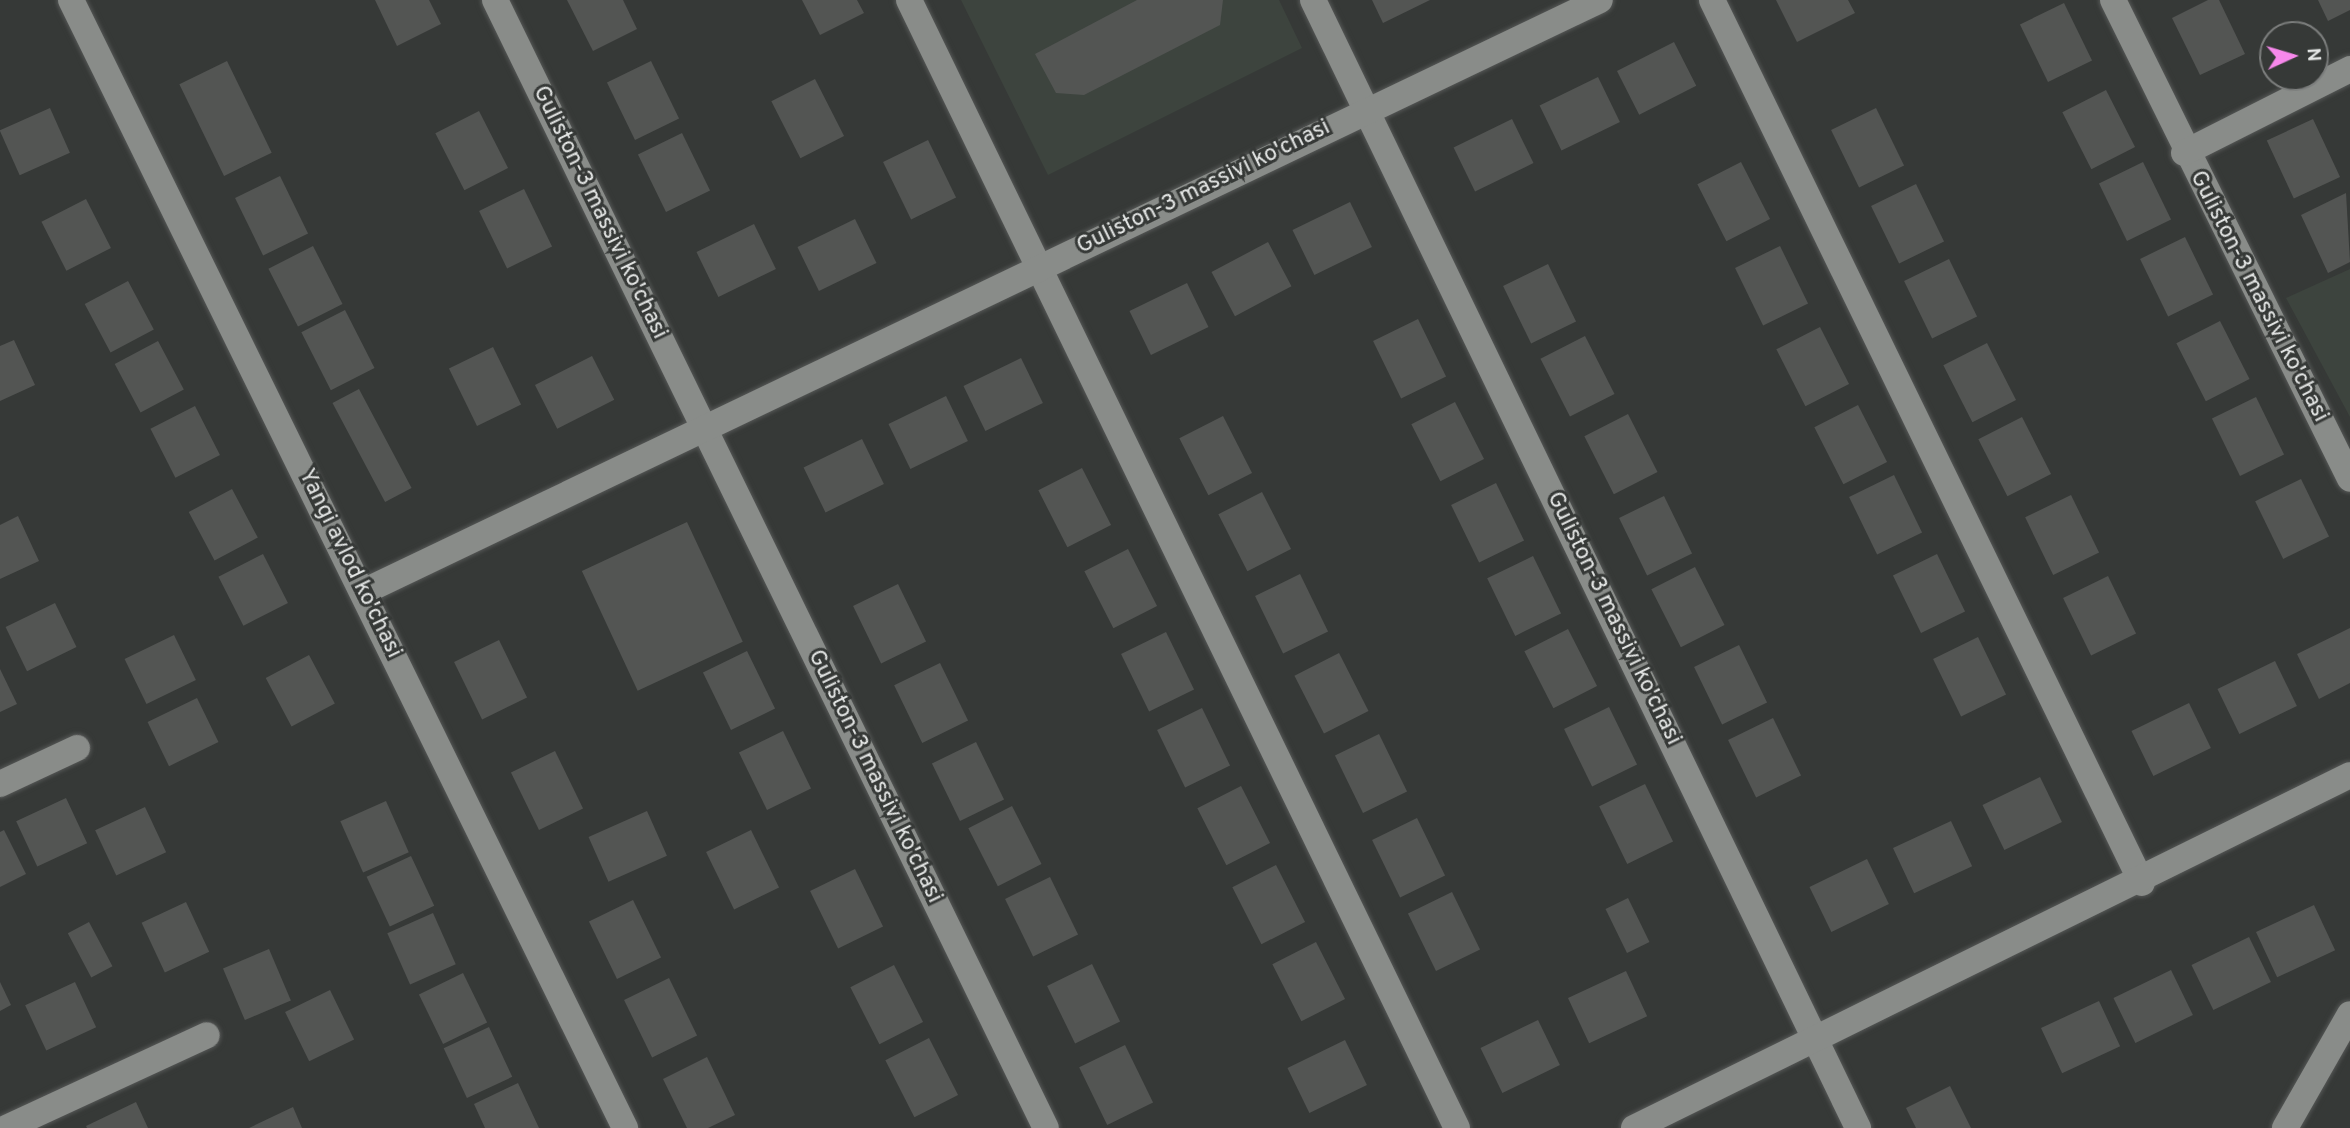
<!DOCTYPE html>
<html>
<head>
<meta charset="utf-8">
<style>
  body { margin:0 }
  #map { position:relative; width:2350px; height:1128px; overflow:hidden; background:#363937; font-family:Overpass,sans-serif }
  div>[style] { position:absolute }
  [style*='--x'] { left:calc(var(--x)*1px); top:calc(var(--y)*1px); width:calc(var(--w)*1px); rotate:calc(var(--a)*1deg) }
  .built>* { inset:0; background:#3d443e }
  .building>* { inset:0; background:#535553; transform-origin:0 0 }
  .roads { filter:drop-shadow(0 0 2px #555756) drop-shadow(0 0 2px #555756) }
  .street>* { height:26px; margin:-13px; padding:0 13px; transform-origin:13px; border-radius:13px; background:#898c89 }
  span { translate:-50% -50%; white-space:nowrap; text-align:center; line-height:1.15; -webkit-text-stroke:6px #363937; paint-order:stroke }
  .street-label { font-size:23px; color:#e4e6e5 }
  .north { position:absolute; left:2259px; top:21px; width:70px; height:70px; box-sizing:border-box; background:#363937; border:2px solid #7c7e7d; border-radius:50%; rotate:86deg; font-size:19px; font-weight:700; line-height:28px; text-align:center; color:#e4e6e5 }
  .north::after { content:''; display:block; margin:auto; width:24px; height:32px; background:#f788eb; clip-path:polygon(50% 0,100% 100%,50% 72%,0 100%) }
</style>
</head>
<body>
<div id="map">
  <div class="built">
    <i style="clip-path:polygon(961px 0,1279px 0,1302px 48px,1048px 175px)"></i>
    <i style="clip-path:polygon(2350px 269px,2350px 417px,2286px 298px)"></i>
  </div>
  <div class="building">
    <i style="clip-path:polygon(375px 0,429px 0,441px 24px,397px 46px)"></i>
    <i style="clip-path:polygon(567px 0,623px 0,637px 29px,593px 51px)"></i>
    <i style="clip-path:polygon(802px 0,857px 0,864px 13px,820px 35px)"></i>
    <i style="clip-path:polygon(1137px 0,1223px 0,1220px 25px,1084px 95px,1056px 93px,1035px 54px)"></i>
    <i style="clip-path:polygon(1372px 0,1430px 0,1383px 23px)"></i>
    <i style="clip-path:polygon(1776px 0,1848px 0,1855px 13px,1797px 42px)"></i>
    <i style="clip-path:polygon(2208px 0,2219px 0,2245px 54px,2200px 75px,2172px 18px)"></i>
    <i style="clip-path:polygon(2318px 0,2350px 0,2350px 10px,2328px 21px)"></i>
    <i style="left:2064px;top:3px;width:64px;height:49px;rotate:64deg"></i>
    <i style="left:1674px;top:42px;width:49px;height:64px;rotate:63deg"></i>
    <i style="left:227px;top:61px;width:102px;height:53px;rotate:64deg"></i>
    <i style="left:651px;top:61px;width:64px;height:49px;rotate:64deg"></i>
    <i style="left:1598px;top:77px;width:50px;height:65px;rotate:64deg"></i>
    <i style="left:815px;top:79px;width:64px;height:49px;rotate:63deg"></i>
    <i style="left:2106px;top:90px;width:64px;height:49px;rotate:63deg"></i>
    <i style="left:50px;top:108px;width:49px;height:55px;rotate:66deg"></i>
    <i style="left:1876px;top:108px;width:64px;height:50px;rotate:64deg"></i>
    <i style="left:479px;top:111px;width:64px;height:49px;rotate:63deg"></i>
    <i style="left:1512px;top:119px;width:49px;height:65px;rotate:64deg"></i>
    <i style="left:2313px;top:119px;width:64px;height:51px;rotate:65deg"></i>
    <i style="left:682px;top:133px;width:64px;height:49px;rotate:64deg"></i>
    <i style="left:928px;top:140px;width:64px;height:50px;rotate:64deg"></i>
    <i style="left:1741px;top:162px;width:64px;height:49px;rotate:63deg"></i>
    <i style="left:2143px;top:162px;width:64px;height:49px;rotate:64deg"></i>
    <i style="left:280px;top:176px;width:64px;height:50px;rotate:64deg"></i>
    <i style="left:1916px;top:184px;width:64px;height:50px;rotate:64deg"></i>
    <i style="left:524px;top:189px;width:64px;height:50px;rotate:64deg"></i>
    <i style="clip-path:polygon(2346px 193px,2350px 262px,2328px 273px,2301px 215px)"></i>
    <i style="left:86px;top:199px;width:55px;height:50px;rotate:63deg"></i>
    <i style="left:1350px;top:202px;width:50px;height:64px;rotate:64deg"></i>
    <i style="left:855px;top:219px;width:49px;height:64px;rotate:64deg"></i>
    <i style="left:754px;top:224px;width:50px;height:64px;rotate:64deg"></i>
    <i style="left:2185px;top:237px;width:64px;height:50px;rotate:64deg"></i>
    <i style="left:1268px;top:242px;width:50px;height:64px;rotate:62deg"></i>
    <i style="left:313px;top:246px;width:65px;height:50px;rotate:63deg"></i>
    <i style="left:1780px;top:246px;width:64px;height:50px;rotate:64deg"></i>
    <i style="left:1949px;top:259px;width:64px;height:50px;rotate:64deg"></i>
    <i style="left:1548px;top:264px;width:64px;height:50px;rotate:64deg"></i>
    <i style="left:128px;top:281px;width:55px;height:49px;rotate:62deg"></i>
    <i style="left:1187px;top:283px;width:49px;height:64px;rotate:64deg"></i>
    <i style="left:345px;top:310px;width:65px;height:49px;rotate:63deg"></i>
    <i style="left:1418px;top:319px;width:64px;height:50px;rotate:64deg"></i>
    <i style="left:2220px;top:321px;width:65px;height:49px;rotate:63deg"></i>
    <i style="left:1820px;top:327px;width:64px;height:49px;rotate:63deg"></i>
    <i style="left:1585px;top:336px;width:65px;height:50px;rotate:63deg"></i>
    <i style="clip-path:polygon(14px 340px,35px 385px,0 401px,0 346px)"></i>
    <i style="left:158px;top:341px;width:55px;height:49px;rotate:62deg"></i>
    <i style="left:1987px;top:343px;width:64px;height:49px;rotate:63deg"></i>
    <i style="left:493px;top:347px;width:64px;height:49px;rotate:64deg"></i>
    <i style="left:592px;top:356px;width:49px;height:64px;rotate:63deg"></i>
    <i style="left:1021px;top:358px;width:50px;height:64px;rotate:64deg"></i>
    <i style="left:359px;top:389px;width:112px;height:30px;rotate:62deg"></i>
    <i style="left:946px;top:396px;width:50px;height:64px;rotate:64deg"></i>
    <i style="left:2256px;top:397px;width:64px;height:49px;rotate:64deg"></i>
    <i style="left:1455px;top:402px;width:64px;height:49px;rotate:63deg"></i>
    <i style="left:1858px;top:405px;width:64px;height:49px;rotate:63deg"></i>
    <i style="left:195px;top:406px;width:55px;height:50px;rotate:63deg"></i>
    <i style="left:1628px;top:414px;width:65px;height:49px;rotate:63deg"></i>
    <i style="left:1223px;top:416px;width:64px;height:49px;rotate:63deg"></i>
    <i style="left:2022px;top:417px;width:64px;height:49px;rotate:63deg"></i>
    <i style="left:862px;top:439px;width:50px;height:65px;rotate:64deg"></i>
    <i style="left:1082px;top:468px;width:64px;height:49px;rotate:63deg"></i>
    <i style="left:1894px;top:475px;width:64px;height:50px;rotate:64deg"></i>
    <i style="left:2301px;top:479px;width:64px;height:51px;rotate:64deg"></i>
    <i style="left:1496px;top:483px;width:64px;height:50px;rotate:64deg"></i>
    <i style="left:232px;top:489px;width:55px;height:49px;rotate:62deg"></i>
    <i style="left:1262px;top:492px;width:64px;height:49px;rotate:63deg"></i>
    <i style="left:2071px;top:495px;width:64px;height:51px;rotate:64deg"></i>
    <i style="left:1664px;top:496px;width:64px;height:50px;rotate:64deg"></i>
    <i style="clip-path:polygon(18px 516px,39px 561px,0 579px,0 525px)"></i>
    <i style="left:687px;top:522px;width:132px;height:116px;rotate:65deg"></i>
    <i style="left:1128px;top:549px;width:64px;height:49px;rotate:63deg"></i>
    <i style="left:263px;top:554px;width:55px;height:50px;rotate:63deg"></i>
    <i style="left:1937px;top:554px;width:64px;height:49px;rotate:64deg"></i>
    <i style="left:1533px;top:556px;width:64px;height:51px;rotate:64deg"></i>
    <i style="left:1695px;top:567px;width:65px;height:49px;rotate:63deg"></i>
    <i style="left:1300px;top:574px;width:64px;height:50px;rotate:64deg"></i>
    <i style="left:2108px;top:576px;width:64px;height:50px;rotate:64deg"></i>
    <i style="left:898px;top:584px;width:64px;height:50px;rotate:64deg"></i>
    <i style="left:55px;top:603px;width:49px;height:55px;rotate:64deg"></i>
    <i style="clip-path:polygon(2350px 628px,2350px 683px,2319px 699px,2297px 654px)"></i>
    <i style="left:1568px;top:629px;width:64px;height:49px;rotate:63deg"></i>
    <i style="left:1166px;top:632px;width:64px;height:50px;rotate:64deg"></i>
    <i style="left:174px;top:635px;width:50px;height:55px;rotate:64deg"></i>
    <i style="left:1978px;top:637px;width:64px;height:50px;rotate:64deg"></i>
    <i style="left:499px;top:640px;width:64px;height:50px;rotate:64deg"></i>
    <i style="left:1739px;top:645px;width:64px;height:50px;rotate:64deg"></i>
    <i style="left:747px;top:651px;width:64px;height:49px;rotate:64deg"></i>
    <i style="left:1339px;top:653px;width:65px;height:50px;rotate:63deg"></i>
    <i style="left:309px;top:655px;width:55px;height:49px;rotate:62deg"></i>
    <i style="left:2275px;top:661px;width:50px;height:64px;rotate:64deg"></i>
    <i style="left:940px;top:663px;width:64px;height:51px;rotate:64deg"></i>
    <i style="clip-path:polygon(0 669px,17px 704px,0 712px)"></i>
    <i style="left:197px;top:698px;width:49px;height:55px;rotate:64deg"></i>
    <i style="left:2189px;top:703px;width:50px;height:64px;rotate:64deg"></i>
    <i style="left:1609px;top:707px;width:64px;height:50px;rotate:64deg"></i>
    <i style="left:1202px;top:708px;width:64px;height:50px;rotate:64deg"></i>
    <i style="left:1773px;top:718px;width:64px;height:50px;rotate:64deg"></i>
    <i style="left:783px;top:731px;width:64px;height:49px;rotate:64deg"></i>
    <i style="left:1379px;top:734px;width:64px;height:49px;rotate:64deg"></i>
    <i style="left:976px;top:742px;width:64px;height:49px;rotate:64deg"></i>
    <i style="left:555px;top:751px;width:64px;height:49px;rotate:64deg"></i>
    <i style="left:2040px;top:777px;width:50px;height:64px;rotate:64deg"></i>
    <i style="left:1645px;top:784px;width:64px;height:51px;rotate:64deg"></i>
    <i style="left:1241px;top:786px;width:64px;height:49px;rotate:63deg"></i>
    <i style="left:66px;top:798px;width:50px;height:55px;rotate:65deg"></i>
    <i style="left:386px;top:801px;width:56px;height:50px;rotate:66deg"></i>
    <i style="left:1012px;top:806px;width:65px;height:49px;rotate:63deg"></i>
    <i style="left:145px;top:807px;width:50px;height:55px;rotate:65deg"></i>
    <i style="left:647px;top:811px;width:49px;height:64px;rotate:66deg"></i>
    <i style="left:1417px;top:818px;width:64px;height:50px;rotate:64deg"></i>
    <i style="left:1951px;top:821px;width:50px;height:64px;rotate:65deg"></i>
    <i style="clip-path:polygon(4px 830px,26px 874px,0 887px,0 832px)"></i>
    <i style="left:751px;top:830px;width:64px;height:50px;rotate:64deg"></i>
    <i style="left:411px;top:856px;width:55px;height:49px;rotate:65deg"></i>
    <i style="left:1867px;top:859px;width:50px;height:64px;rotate:64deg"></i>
    <i style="left:1276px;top:865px;width:64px;height:49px;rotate:63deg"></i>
    <i style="left:855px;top:869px;width:64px;height:50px;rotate:64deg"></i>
    <i style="left:1050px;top:877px;width:64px;height:50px;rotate:64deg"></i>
    <i style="left:1452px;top:892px;width:64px;height:49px;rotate:64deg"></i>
    <i style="left:1628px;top:898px;width:49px;height:25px;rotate:64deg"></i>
    <i style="left:633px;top:900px;width:64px;height:49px;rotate:64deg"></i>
    <i style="left:186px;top:902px;width:55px;height:49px;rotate:65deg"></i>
    <i style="left:2314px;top:905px;width:50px;height:64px;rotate:65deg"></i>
    <i style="left:433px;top:913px;width:56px;height:50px;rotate:66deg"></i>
    <i style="left:89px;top:922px;width:50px;height:24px;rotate:62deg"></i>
    <i style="left:2249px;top:937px;width:50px;height:64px;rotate:64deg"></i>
    <i style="left:1316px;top:942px;width:64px;height:49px;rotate:63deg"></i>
    <i style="left:269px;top:949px;width:56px;height:50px;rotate:67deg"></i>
    <i style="left:1092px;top:964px;width:64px;height:50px;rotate:64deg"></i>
    <i style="left:894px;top:965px;width:64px;height:49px;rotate:63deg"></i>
    <i style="left:2171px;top:970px;width:50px;height:64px;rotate:64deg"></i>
    <i style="left:1626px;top:971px;width:50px;height:64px;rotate:65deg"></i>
    <i style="left:463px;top:973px;width:55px;height:49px;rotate:64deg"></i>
    <i style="left:669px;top:978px;width:64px;height:50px;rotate:64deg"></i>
    <i style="clip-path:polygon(0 982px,11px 1005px,0 1011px)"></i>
    <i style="left:75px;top:982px;width:50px;height:55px;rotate:65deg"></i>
    <i style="left:330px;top:990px;width:55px;height:50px;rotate:64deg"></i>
    <i style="left:2099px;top:1001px;width:50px;height:64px;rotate:65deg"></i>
    <i style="left:1538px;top:1020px;width:50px;height:64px;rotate:64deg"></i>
    <i style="left:489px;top:1027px;width:55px;height:50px;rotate:65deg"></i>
    <i style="left:929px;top:1038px;width:64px;height:49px;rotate:63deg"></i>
    <i style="left:1345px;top:1040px;width:50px;height:64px;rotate:64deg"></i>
    <i style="left:1125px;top:1045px;width:64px;height:51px;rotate:64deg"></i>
    <i style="clip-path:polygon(707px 1057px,735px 1115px,708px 1128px,687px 1128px,663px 1079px)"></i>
    <i style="clip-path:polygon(518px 1083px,539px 1128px,485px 1128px,474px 1104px)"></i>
    <i style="clip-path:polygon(1950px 1086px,1971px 1128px,1916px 1128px,1906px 1108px)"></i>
    <i style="clip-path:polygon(136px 1102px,148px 1128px,87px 1128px,86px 1126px)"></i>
    <i style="clip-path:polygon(293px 1107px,302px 1128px,249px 1128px)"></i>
  </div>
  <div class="roads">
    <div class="street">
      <i style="--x:71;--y:0;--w:1257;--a:63.84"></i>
      <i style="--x:495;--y:0;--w:1255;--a:63.97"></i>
      <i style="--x:909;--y:0;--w:1254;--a:64.09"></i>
      <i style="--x:1313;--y:0;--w:1253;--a:64.21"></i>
      <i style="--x:1712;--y:0;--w:982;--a:64.04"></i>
      <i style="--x:2113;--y:0;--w:534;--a:63.67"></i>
      <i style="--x:2184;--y:153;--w:186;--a:-26.8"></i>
      <i style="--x:363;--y:592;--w:1371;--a:-25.57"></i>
      <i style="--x:0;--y:784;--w:85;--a:-25.1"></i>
      <i style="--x:6;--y:1128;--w:221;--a:-24.8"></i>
      <i style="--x:1634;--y:1128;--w:798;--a:-26.24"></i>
      <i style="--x:2285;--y:1128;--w:131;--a:-60.3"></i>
    </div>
  </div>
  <div class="street-label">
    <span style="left:1204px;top:188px;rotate:-26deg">Guliston-3 massivi ko'chasi</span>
    <span style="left:599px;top:213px;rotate:64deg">Guliston-3 massivi ko'chasi</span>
    <span style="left:2258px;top:297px;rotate:63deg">Guliston-3 massivi ko'chasi</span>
    <span style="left:349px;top:564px;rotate:64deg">Yangi avlod ko'chasi</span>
    <span style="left:1613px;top:619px;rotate:64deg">Guliston-3 massivi ko'chasi</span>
    <span style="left:874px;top:777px;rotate:64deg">Guliston-3 massivi ko'chasi</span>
  </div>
  <div class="north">N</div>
</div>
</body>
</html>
